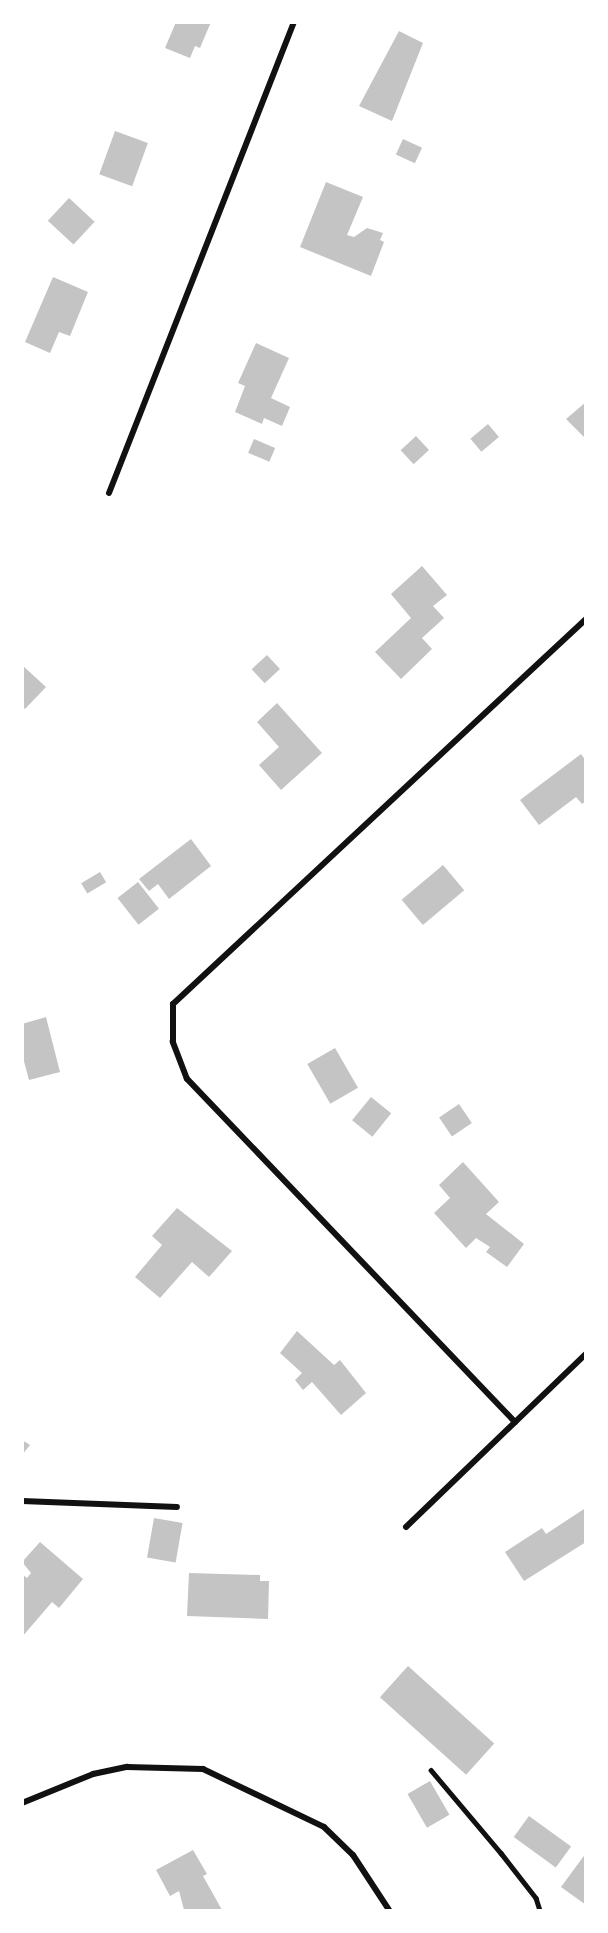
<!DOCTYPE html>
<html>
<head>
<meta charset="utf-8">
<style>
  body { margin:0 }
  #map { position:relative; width:608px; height:1933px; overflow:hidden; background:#fff; font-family:"Exo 2",sans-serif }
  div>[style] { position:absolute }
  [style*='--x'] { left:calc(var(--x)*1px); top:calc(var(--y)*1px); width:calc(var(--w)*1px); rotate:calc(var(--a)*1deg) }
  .building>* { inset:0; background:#c4c4c4; transform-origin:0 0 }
  .service>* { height:4.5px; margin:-2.25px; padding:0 2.25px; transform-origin:2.25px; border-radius:2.25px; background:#111 }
  .minor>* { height:6px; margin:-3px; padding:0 3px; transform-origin:3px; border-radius:3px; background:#111 }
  span { translate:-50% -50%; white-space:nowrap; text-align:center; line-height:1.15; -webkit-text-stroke:4.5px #fff; paint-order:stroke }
  .frame { position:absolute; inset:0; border:24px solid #fff; pointer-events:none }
</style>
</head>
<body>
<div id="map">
  <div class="building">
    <i style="clip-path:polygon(176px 22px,211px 22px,200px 48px,195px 46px,190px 58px,165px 48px)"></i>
    <i style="clip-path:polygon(399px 31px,423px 43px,392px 121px,359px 106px)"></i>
    <i style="left:115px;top:131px;width:35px;height:46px;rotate:20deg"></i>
    <i style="left:403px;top:139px;width:21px;height:17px;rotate:25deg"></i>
    <i style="clip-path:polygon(326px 182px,363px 197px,347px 235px,354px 237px,367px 228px,383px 233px,380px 240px,384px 242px,371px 276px,300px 247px)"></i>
    <i style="left:69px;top:198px;width:35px;height:31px;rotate:43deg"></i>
    <i style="clip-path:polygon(53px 277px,88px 292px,70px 336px,59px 332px,50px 353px,25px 342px)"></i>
    <i style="clip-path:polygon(256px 343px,289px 358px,271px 398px,290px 407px,282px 426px,264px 418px,262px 424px,235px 412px,245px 386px,238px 383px)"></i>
    <i style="clip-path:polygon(586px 402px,586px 439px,566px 419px)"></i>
    <i style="left:488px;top:424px;width:17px;height:23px;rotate:50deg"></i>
    <i style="left:416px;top:436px;width:19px;height:21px;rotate:47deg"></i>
    <i style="left:254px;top:439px;width:23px;height:15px;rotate:23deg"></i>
    <i style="clip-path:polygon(422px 566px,447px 595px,433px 606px,444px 618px,422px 638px,432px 649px,401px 679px,375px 652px,411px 618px,391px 594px)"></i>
    <i style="left:267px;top:655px;width:19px;height:21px;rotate:47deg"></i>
    <i style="clip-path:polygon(22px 665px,46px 687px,25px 709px,22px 706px)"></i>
    <i style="clip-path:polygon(277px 703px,322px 753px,281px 790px,259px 765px,279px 747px,257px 722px)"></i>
    <i style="clip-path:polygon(581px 754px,586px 761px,586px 801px,582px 804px,576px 797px,539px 825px,520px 800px)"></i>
    <i style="clip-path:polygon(191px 839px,211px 866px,169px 899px,158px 884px,149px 891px,139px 879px)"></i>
    <i style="left:443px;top:865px;width:33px;height:54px;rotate:50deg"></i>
    <i style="left:100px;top:872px;width:12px;height:22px;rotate:59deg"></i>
    <i style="left:138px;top:882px;width:34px;height:26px;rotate:52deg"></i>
    <i style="clip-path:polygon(46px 1017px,60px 1072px,29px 1080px,22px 1054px,22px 1024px)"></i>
    <i style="left:335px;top:1048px;width:46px;height:32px;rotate:60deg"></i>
    <i style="left:371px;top:1097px;width:26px;height:30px;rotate:39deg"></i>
    <i style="left:459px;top:1104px;width:23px;height:24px;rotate:56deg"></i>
    <i style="clip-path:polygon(463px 1162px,499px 1202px,486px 1214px,524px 1244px,507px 1267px,486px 1252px,490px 1247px,476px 1238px,466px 1248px,434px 1213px,450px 1198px,439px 1185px)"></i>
    <i style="clip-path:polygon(177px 1208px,232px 1251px,209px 1277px,192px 1262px,160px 1298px,135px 1277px,162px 1245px,152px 1236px)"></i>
    <i style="clip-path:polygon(297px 1331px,334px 1365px,340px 1360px,366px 1393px,341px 1415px,312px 1382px,303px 1390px,295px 1380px,302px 1373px,280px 1353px)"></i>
    <i style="clip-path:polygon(22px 1440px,30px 1445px,22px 1455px)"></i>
    <i style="clip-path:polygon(584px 1509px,586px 1542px,524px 1581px,505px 1552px,542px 1528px,546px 1534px)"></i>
    <i style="left:154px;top:1518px;width:29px;height:40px;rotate:10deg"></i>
    <i style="clip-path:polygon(40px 1542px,83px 1579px,59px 1608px,52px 1602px,22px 1637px,22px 1574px,27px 1578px,31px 1573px,22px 1562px)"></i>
    <i style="clip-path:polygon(189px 1573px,260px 1575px,260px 1581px,269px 1581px,268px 1619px,187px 1616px)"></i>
    <i style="left:408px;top:1666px;width:116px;height:42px;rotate:42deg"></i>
    <i style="left:430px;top:1781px;width:39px;height:26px;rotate:60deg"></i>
    <i style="left:529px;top:1816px;width:52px;height:26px;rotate:36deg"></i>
    <i style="clip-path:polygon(193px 1850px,207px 1874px,203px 1876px,222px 1910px,184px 1910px,179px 1891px,170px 1896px,156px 1870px)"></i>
    <i style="clip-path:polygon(586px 1853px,586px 1905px,561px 1887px)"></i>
  </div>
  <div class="service">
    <i style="--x:431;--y:1770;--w:109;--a:49.9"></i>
    <i style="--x:501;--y:1853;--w:57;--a:52.1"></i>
    <i style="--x:536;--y:1898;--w:13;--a:72"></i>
  </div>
  <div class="minor">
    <i style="--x:109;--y:493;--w:506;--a:-68.56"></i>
    <i style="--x:515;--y:1422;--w:475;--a:-133.7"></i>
    <i style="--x:187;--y:1079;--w:40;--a:-111"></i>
    <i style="--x:173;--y:1042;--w:38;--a:-90"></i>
    <i style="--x:173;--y:1004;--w:565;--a:-42.99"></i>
    <i style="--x:22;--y:1501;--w:155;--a:2.2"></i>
    <i style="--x:406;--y:1527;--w:250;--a:-43.9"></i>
    <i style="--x:22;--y:1803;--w:77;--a:-22.2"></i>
    <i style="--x:93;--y:1774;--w:35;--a:-12"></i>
    <i style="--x:127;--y:1767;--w:76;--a:1.5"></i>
    <i style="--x:203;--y:1769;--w:134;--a:25.6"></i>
    <i style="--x:324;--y:1827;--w:40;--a:44"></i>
    <i style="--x:353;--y:1855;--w:66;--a:56.8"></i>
  </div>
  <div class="frame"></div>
</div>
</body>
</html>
